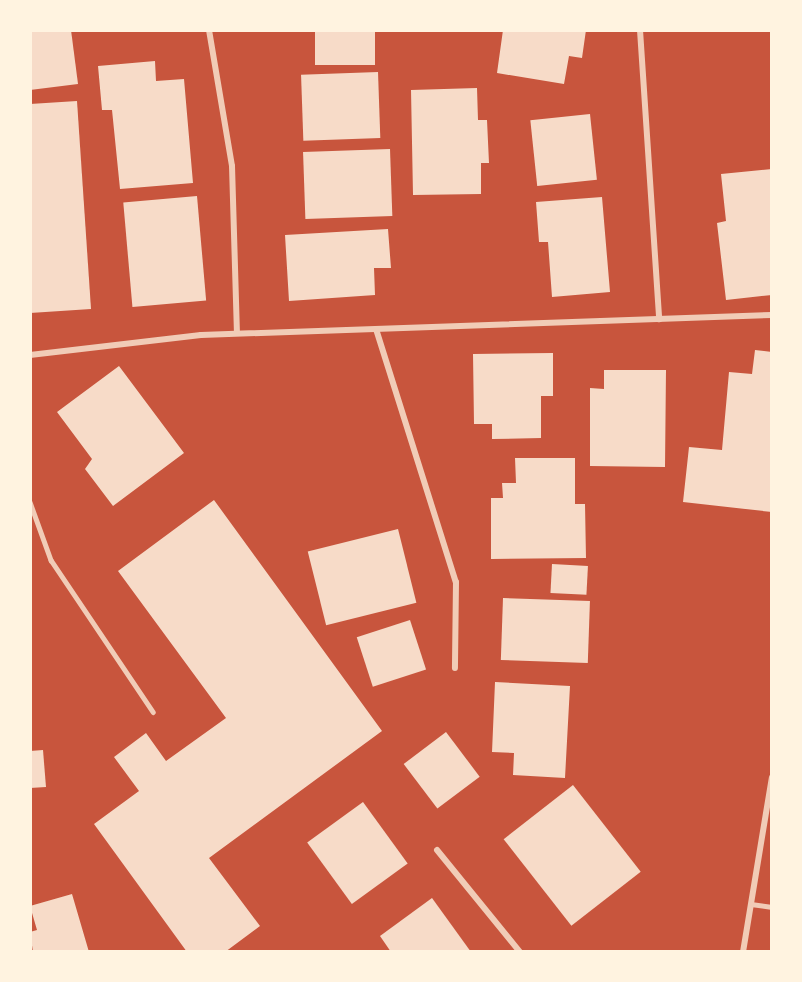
<!DOCTYPE html>
<html>
<head>
<meta charset="utf-8">
<style>
  body { margin:0 }
  #map { position:relative; width:802px; height:982px; overflow:hidden; background:#c8553d; font-family:"Work Sans",sans-serif }
  div>[style] { position:absolute }
  [style*='--x'] { left:calc(var(--x)*1px); top:calc(var(--y)*1px); width:calc(var(--w)*1px); rotate:calc(var(--a)*1deg) }
  .building>* { inset:0; background:#f7dbc8; transform-origin:0 0 }
  .service>* { height:4.5px; margin:-2.25px; padding:0 2.25px; transform-origin:2.25px; border-radius:2.25px; background:#f1ccb7 }
  .minor>* { height:6px; margin:-3px; padding:0 3px; transform-origin:3px; border-radius:3px; background:#f1ccb7 }
  span { translate:-50% -50%; white-space:nowrap; text-align:center; line-height:1.15; -webkit-text-stroke:6px #fff3e0; paint-order:stroke }
  .frame { position:absolute; inset:0; border:32px solid #fff3e0; pointer-events:none }
</style>
</head>
<body>
<div id="map">
  <div class="building">
    <i style="clip-path:polygon(30px 30px,71px 30px,78px 84px,30px 90px)"></i>
    <i style="left:315px;top:30px;width:60px;height:35px"></i>
    <i style="clip-path:polygon(503px 30px,586px 30px,582px 58px,569px 56px,564px 84px,497px 73px)"></i>
    <i style="clip-path:polygon(155px 61px,156px 81px,184px 79px,193px 183px,120px 189px,112px 110px,102px 110px,98px 66px)"></i>
    <i style="left:378px;top:72px;width:66px;height:77px;rotate:88deg"></i>
    <i style="clip-path:polygon(477px 88px,478px 120px,487px 120px,489px 163px,481px 163px,481px 194px,413px 195px,411px 90px)"></i>
    <i style="clip-path:polygon(77px 101px,91px 309px,30px 313px,30px 104px)"></i>
    <i style="left:590px;top:114px;width:66px;height:60px;rotate:84deg"></i>
    <i style="left:390px;top:149px;width:67px;height:87px;rotate:88deg"></i>
    <i style="clip-path:polygon(772px 169px,772px 295px,726px 300px,717px 223px,726px 221px,721px 174px)"></i>
    <i style="left:197px;top:196px;width:105px;height:74px;rotate:85deg"></i>
    <i style="clip-path:polygon(602px 197px,610px 292px,552px 297px,548px 242px,539px 242px,536px 202px)"></i>
    <i style="clip-path:polygon(388px 229px,391px 268px,374px 268px,375px 295px,289px 301px,285px 235px)"></i>
    <i style="clip-path:polygon(755px 350px,772px 352px,772px 512px,683px 502px,689px 447px,722px 450px,729px 372px,752px 374px)"></i>
    <i style="clip-path:polygon(553px 353px,553px 396px,541px 396px,541px 438px,492px 439px,492px 424px,474px 424px,473px 354px)"></i>
    <i style="clip-path:polygon(119px 366px,184px 453px,113px 506px,85px 469px,92px 459px,57px 412px)"></i>
    <i style="clip-path:polygon(604px 370px,666px 370px,665px 467px,590px 466px,590px 388px,604px 389px)"></i>
    <i style="clip-path:polygon(515px 458px,575px 458px,575px 504px,585px 504px,586px 558px,491px 559px,491px 498px,503px 498px,502px 483px,516px 483px)"></i>
    <i style="clip-path:polygon(214px 500px,382px 731px,209px 858px,260px 926px,225px 952px,187px 952px,94px 824px,139px 791px,114px 757px,146px 733px,166px 761px,226px 718px,118px 571px)"></i>
    <i style="left:398px;top:529px;width:76px;height:93px;rotate:76deg"></i>
    <i style="left:552px;top:564px;width:36px;height:29px;rotate:3deg"></i>
    <i style="left:503px;top:598px;width:87px;height:62px;rotate:2deg"></i>
    <i style="left:410px;top:620px;width:52px;height:56px;rotate:72deg"></i>
    <i style="clip-path:polygon(495px 682px,570px 686px,565px 778px,513px 775px,514px 753px,492px 752px)"></i>
    <i style="left:446px;top:732px;width:56px;height:53px;rotate:53deg"></i>
    <i style="clip-path:polygon(43px 750px,46px 787px,30px 788px,30px 751px)"></i>
    <i style="left:573px;top:785px;width:110px;height:88px;rotate:52deg"></i>
    <i style="left:363px;top:802px;width:76px;height:69px;rotate:54deg"></i>
    <i style="clip-path:polygon(72px 894px,89px 952px,33px 952px,30px 932px,37px 930px,30px 906px)"></i>
    <i style="clip-path:polygon(432px 898px,471px 952px,391px 952px,380px 936px)"></i>
  </div>
  <div class="service">
    <i style="--x:30;--y:502;--w:62;--a:70.1"></i>
    <i style="--x:51;--y:560;--w:183;--a:56.1"></i>
    <i style="--x:751;--y:904;--w:21;--a:8"></i>
  </div>
  <div class="minor">
    <i style="--x:209;--y:30;--w:138;--a:80.4"></i>
    <i style="--x:232;--y:166;--w:167;--a:88.3"></i>
    <i style="--x:640;--y:30;--w:290;--a:86.2"></i>
    <i style="--x:376;--y:329;--w:265;--a:72.5"></i>
    <i style="--x:456;--y:582;--w:86;--a:90.7"></i>
    <i style="--x:30;--y:355;--w:172;--a:-6.7"></i>
    <i style="--x:201;--y:335;--w:571;--a:-2.01"></i>
    <i style="--x:437;--y:850;--w:132;--a:50.9"></i>
    <i style="--x:743;--y:952;--w:177;--a:-80.6"></i>
  </div>
  <div class="frame"></div>
</div>
</body>
</html>
